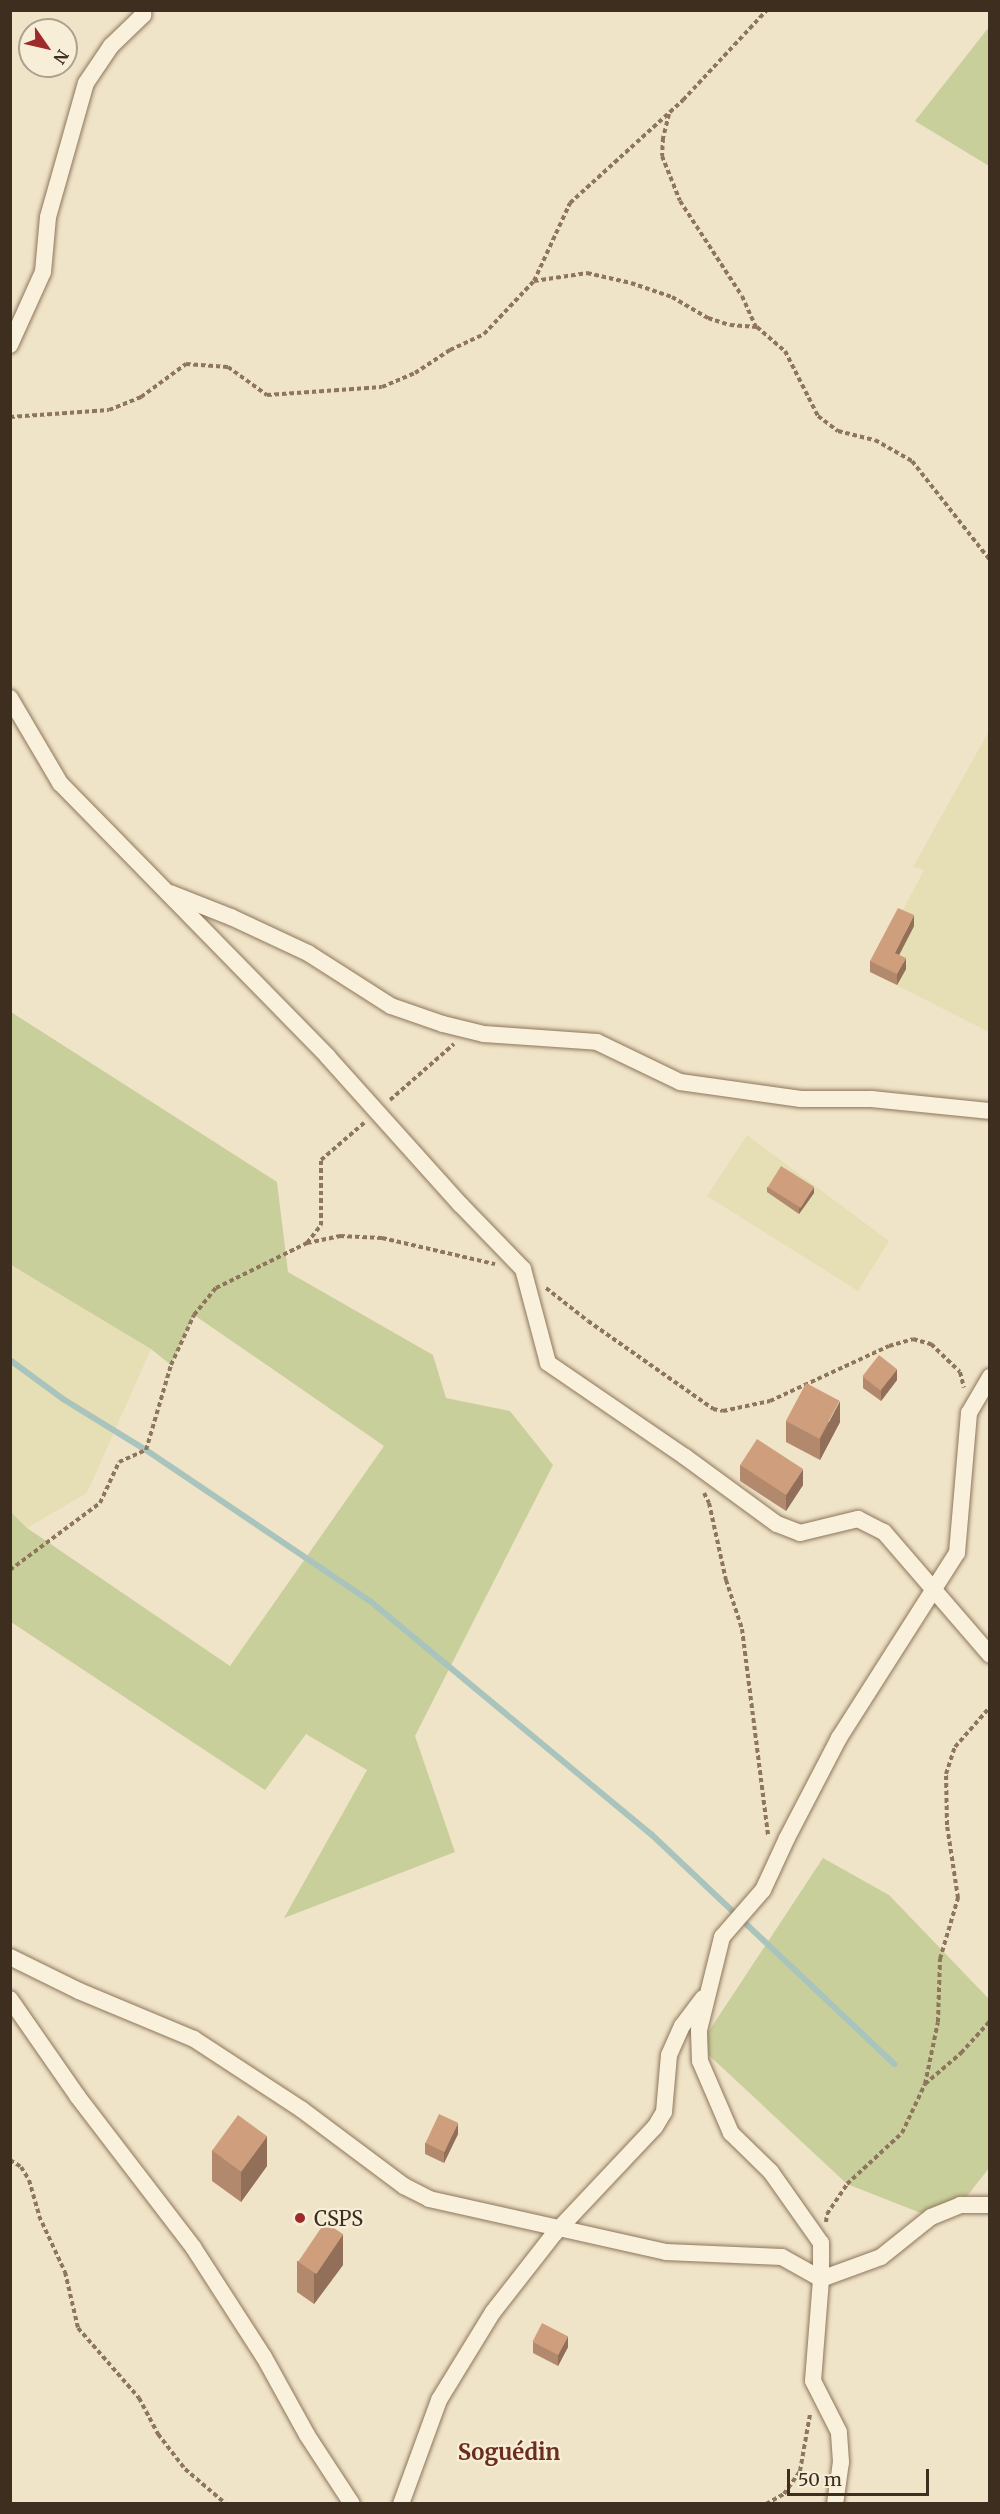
<!DOCTYPE html>
<html>
<head>
<meta charset="utf-8">
<style>
  body { margin:0 }
  #map { position:relative; width:1000px; height:2514px; overflow:hidden; background:#f0e4c8; font-family:Merriweather,serif }
  div>[style] { position:absolute }
  [style*='--x'] { left:calc(var(--x)*1px); top:calc(var(--y)*1px); width:calc(var(--w)*1px); rotate:calc(var(--a)*1deg) }
  .farmland>* { inset:0; background:#e6deb5 }
  .green>* { inset:0; background:#c9cf9b }
  .stream>* { height:6px; margin:-3px; padding:0 3px; transform-origin:3px; border-radius:3px; background:#a9c4bc }
  .path>* { height:4px; margin-top:-2px; transform-origin:0; background:repeating-linear-gradient(90deg,#8d765c 0 4.5px,transparent 0 7.5px) }
  .roads { filter:drop-shadow(0 0 2px #8d765c) drop-shadow(0 0 2px #8d765c) }
  .street>* { height:16px; margin:-8px; padding:0 8px; transform-origin:8px; border-radius:8px; background:#faf1dc }
  .wall>* { inset:0; background:#b2896c }
  .shaded-wall>* { inset:0; background:#916f58 }
  .building>* { inset:0; background:#cf9f7d; transform-origin:0 0 }
  .dots>* { width:16px; height:16px; translate:-50% -50%; box-sizing:border-box; border:3px solid #f7eed8; border-radius:50% }
  span { translate:-50% -50%; white-space:nowrap; text-align:center; line-height:1.15; -webkit-text-stroke:4.5px #f7eed8; paint-order:stroke }
  .poi-label { font-size:20px; color:#3d2e20 }
  .left { translate:0 -50%; text-align:left }
  .quarter-label { font-size:22px; color:#6b2e1e; font-weight:700 }
  .frame { position:absolute; inset:0; border:12px solid #3d2e20; pointer-events:none }
  .north { position:absolute; left:18px; top:18px; width:60px; height:60px; box-sizing:border-box; background:#f7eed8; border:2px solid #ada18e; border-radius:50%; rotate:124deg; font-size:16px; font-weight:700; line-height:24px; text-align:center; color:#3d2e20 }
  .north::after { content:''; display:block; margin:auto; width:21px; height:27px; background:#9e2a2b; clip-path:polygon(50% 0,100% 100%,50% 72%,0 100%) }
  .scale { position:absolute; left:787px; top:2469px; width:142px; height:27px; box-sizing:border-box; border:3px solid #3d2e20; border-top:0; padding-left:8px; font-size:18px; line-height:21px; white-space:nowrap; color:#3d2e20; -webkit-text-stroke:4px #f7eed8; paint-order:stroke }
</style>
</head>
<body>
<div id="map">
  <div class="farmland">
    <i style="clip-path:polygon(989px 731px,989px 1032px,870px 972px,924px 870px,913px 867px)"></i>
    <i style="clip-path:polygon(747px 1135px,889px 1241px,858px 1291px,707px 1196px)"></i>
    <i style="clip-path:polygon(10px 1265px,151px 1349px,87px 1493px,27px 1528px,11px 1512px)"></i>
  </div>
  <div class="green">
    <i style="clip-path:polygon(989px 27px,990px 27px,989px 166px,915px 121px)"></i>
    <i style="clip-path:polygon(11px 1012px,277px 1182px,288px 1272px,433px 1355px,446px 1398px,510px 1411px,553px 1465px,415px 1736px,455px 1852px,284px 1918px,367px 1770px,306px 1734px,265px 1790px,11px 1622px,11px 1512px,27px 1528px,230px 1666px,384px 1446px,194px 1315px,171px 1365px,151px 1349px,11px 1265px)"></i>
    <i style="clip-path:polygon(823px 1858px,889px 1895px,989px 1999px,989px 2168px,964px 2200px,931px 2217px,847px 2184px,699px 2046px)"></i>
  </div>
  <div class="stream">
    <i style="--x:10;--y:1360;--w:66;--a:36.3"></i>
    <i style="--x:63;--y:1399;--w:97;--a:31.6"></i>
    <i style="--x:146;--y:1450;--w:270;--a:34"></i>
    <i style="--x:370;--y:1601;--w:365;--a:39.7"></i>
    <i style="--x:651;--y:1834;--w:335;--a:43.4"></i>
  </div>
  <div class="path">
    <i style="--x:669;--y:114;--w:25;--a:104"></i>
    <i style="--x:663;--y:138;--w:18;--a:93"></i>
    <i style="--x:662;--y:156;--w:48;--a:68.2"></i>
    <i style="--x:680;--y:201;--w:113;--a:56.9"></i>
    <i style="--x:742;--y:296;--w:34;--a:66"></i>
    <i style="--x:534;--y:281;--w:54;--a:-8.6"></i>
    <i style="--x:587;--y:273;--w:45;--a:12.8"></i>
    <i style="--x:631;--y:283;--w:43;--a:18.9"></i>
    <i style="--x:672;--y:297;--w:42;--a:30.3"></i>
    <i style="--x:708;--y:318;--w:23;--a:18"></i>
    <i style="--x:730;--y:325;--w:27;--a:4"></i>
    <i style="--x:757;--y:327;--w:37;--a:41"></i>
    <i style="--x:785;--y:351;--w:73;--a:63.1"></i>
    <i style="--x:818;--y:416;--w:25;--a:37"></i>
    <i style="--x:838;--y:431;--w:38;--a:14"></i>
    <i style="--x:875;--y:440;--w:43;--a:29.6"></i>
    <i style="--x:912;--y:461;--w:126;--a:51.8"></i>
    <i style="--x:10;--y:417;--w:99;--a:-4"></i>
    <i style="--x:109;--y:410;--w:35;--a:-22"></i>
    <i style="--x:141;--y:397;--w:56;--a:-36.3"></i>
    <i style="--x:186;--y:364;--w:42;--a:4.1"></i>
    <i style="--x:228;--y:367;--w:48;--a:35.7"></i>
    <i style="--x:267;--y:395;--w:115;--a:-4"></i>
    <i style="--x:382;--y:387;--w:36;--a:-23"></i>
    <i style="--x:415;--y:373;--w:42;--a:-33.3"></i>
    <i style="--x:450;--y:350;--w:38;--a:-25"></i>
    <i style="--x:484;--y:334;--w:73;--a:-46.7"></i>
    <i style="--x:534;--y:281;--w:86;--a:-65.2"></i>
    <i style="--x:570;--y:203;--w:153;--a:-42.3"></i>
    <i style="--x:683;--y:100;--w:123;--a:-47"></i>
    <i style="--x:390;--y:1100;--w:85;--a:-41.2"></i>
    <i style="--x:307;--y:1243;--w:34;--a:-12"></i>
    <i style="--x:340;--y:1236;--w:42;--a:2.7"></i>
    <i style="--x:382;--y:1238;--w:116;--a:13"></i>
    <i style="--x:546;--y:1288;--w:53;--a:38.2"></i>
    <i style="--x:588;--y:1321;--w:153;--a:35.1"></i>
    <i style="--x:713;--y:1409;--w:10;--a:11"></i>
    <i style="--x:723;--y:1411;--w:48;--a:-12"></i>
    <i style="--x:770;--y:1401;--w:131;--a:-24.8"></i>
    <i style="--x:889;--y:1346;--w:25;--a:-16"></i>
    <i style="--x:913;--y:1339;--w:19;--a:16"></i>
    <i style="--x:931;--y:1344;--w:40;--a:44"></i>
    <i style="--x:960;--y:1372;--w:16;--a:76"></i>
    <i style="--x:704;--y:1493;--w:11;--a:63"></i>
    <i style="--x:709;--y:1503;--w:79;--a:77.6"></i>
    <i style="--x:726;--y:1580;--w:52;--a:71.9"></i>
    <i style="--x:742;--y:1629;--w:208;--a:82.8"></i>
    <i style="--x:10;--y:1570;--w:112;--a:-36.7"></i>
    <i style="--x:100;--y:1503;--w:45;--a:-65.1"></i>
    <i style="--x:119;--y:1462;--w:30;--a:-24"></i>
    <i style="--x:146;--y:1450;--w:89;--a:-73.6"></i>
    <i style="--x:171;--y:1365;--w:55;--a:-65.3"></i>
    <i style="--x:194;--y:1315;--w:35;--a:-51"></i>
    <i style="--x:216;--y:1288;--w:102;--a:-26.3"></i>
    <i style="--x:307;--y:1243;--w:23;--a:-52"></i>
    <i style="--x:321;--y:1225;--w:65;--a:-90"></i>
    <i style="--x:321;--y:1160;--w:57;--a:-40.7"></i>
    <i style="--x:925;--y:2084;--w:48;--a:-40.7"></i>
    <i style="--x:961;--y:2053;--w:43;--a:-47.8"></i>
    <i style="--x:10;--y:2160;--w:13;--a:32"></i>
    <i style="--x:21;--y:2167;--w:15;--a:58"></i>
    <i style="--x:29;--y:2180;--w:37;--a:74"></i>
    <i style="--x:39;--y:2216;--w:62;--a:65.1"></i>
    <i style="--x:65;--y:2272;--w:57;--a:76.9"></i>
    <i style="--x:78;--y:2328;--w:93;--a:48.9"></i>
    <i style="--x:139;--y:2398;--w:41;--a:62.2"></i>
    <i style="--x:158;--y:2434;--w:44;--a:52.4"></i>
    <i style="--x:185;--y:2469;--w:54;--a:40.5"></i>
    <i style="--x:826;--y:2222;--w:8;--a:-83"></i>
    <i style="--x:827;--y:2214;--w:36;--a:-56"></i>
    <i style="--x:847;--y:2184;--w:75;--a:-42.8"></i>
    <i style="--x:902;--y:2133;--w:54;--a:-64.9"></i>
    <i style="--x:925;--y:2084;--w:63;--a:-78.2"></i>
    <i style="--x:938;--y:2022;--w:63;--a:-88.2"></i>
    <i style="--x:940;--y:1959;--w:64;--a:-73.6"></i>
    <i style="--x:958;--y:1898;--w:74;--a:-98.6"></i>
    <i style="--x:947;--y:1825;--w:51;--a:-91.1"></i>
    <i style="--x:946;--y:1774;--w:28;--a:-72"></i>
    <i style="--x:955;--y:1747;--w:53;--a:-48.8"></i>
    <i style="--x:766;--y:2504;--w:21;--a:-29"></i>
    <i style="--x:784;--y:2494;--w:28;--a:-55"></i>
    <i style="--x:800;--y:2471;--w:58;--a:-80"></i>
  </div>
  <div class="roads">
    <div class="street">
      <i style="--x:10;--y:345;--w:80;--a:-65.7"></i>
      <i style="--x:43;--y:272;--w:55;--a:-84.8"></i>
      <i style="--x:48;--y:217;--w:139;--a:-74.2"></i>
      <i style="--x:86;--y:83;--w:45;--a:-56"></i>
      <i style="--x:111;--y:46;--w:45;--a:-44.1"></i>
      <i style="--x:143;--y:15;--w:5;--a:-101"></i>
      <i style="--x:10;--y:698;--w:99;--a:59.5"></i>
      <i style="--x:60;--y:783;--w:383;--a:45.6"></i>
      <i style="--x:328;--y:1057;--w:198;--a:48.1"></i>
      <i style="--x:460;--y:1204;--w:91;--a:45.9"></i>
      <i style="--x:523;--y:1269;--w:97;--a:75.1"></i>
      <i style="--x:548;--y:1363;--w:165;--a:34.4"></i>
      <i style="--x:684;--y:1456;--w:115;--a:36.2"></i>
      <i style="--x:777;--y:1524;--w:25;--a:21"></i>
      <i style="--x:800;--y:1533;--w:60;--a:-13.6"></i>
      <i style="--x:858;--y:1519;--w:29;--a:27"></i>
      <i style="--x:884;--y:1532;--w:162;--a:49.2"></i>
      <i style="--x:170;--y:893;--w:66;--a:21.5"></i>
      <i style="--x:231;--y:917;--w:85;--a:25.1"></i>
      <i style="--x:308;--y:953;--w:98;--a:32.6"></i>
      <i style="--x:391;--y:1006;--w:55;--a:19.1"></i>
      <i style="--x:443;--y:1024;--w:42;--a:13.7"></i>
      <i style="--x:484;--y:1034;--w:113;--a:4"></i>
      <i style="--x:597;--y:1042;--w:92;--a:25.7"></i>
      <i style="--x:680;--y:1082;--w:122;--a:8"></i>
      <i style="--x:801;--y:1099;--w:71;--a:0"></i>
      <i style="--x:872;--y:1099;--w:119;--a:5.8"></i>
      <i style="--x:10;--y:1957;--w:77;--a:26.2"></i>
      <i style="--x:79;--y:1991;--w:125;--a:22.7"></i>
      <i style="--x:194;--y:2039;--w:128;--a:33.2"></i>
      <i style="--x:301;--y:2109;--w:129;--a:36.8"></i>
      <i style="--x:404;--y:2186;--w:28;--a:27"></i>
      <i style="--x:429;--y:2199;--w:243;--a:12.6"></i>
      <i style="--x:666;--y:2252;--w:116;--a:2.5"></i>
      <i style="--x:782;--y:2257;--w:45;--a:29.4"></i>
      <i style="--x:821;--y:2279;--w:64;--a:-20.1"></i>
      <i style="--x:881;--y:2257;--w:64;--a:-38.7"></i>
      <i style="--x:931;--y:2217;--w:31;--a:-22"></i>
      <i style="--x:960;--y:2205;--w:30;--a:0"></i>
      <i style="--x:10;--y:1999;--w:119;--a:55.2"></i>
      <i style="--x:78;--y:2097;--w:189;--a:52.5"></i>
      <i style="--x:193;--y:2247;--w:131;--a:57.2"></i>
      <i style="--x:264;--y:2357;--w:89;--a:61.1"></i>
      <i style="--x:307;--y:2435;--w:82;--a:56.9"></i>
      <i style="--x:401;--y:2504;--w:111;--a:-69.9"></i>
      <i style="--x:439;--y:2400;--w:103;--a:-58.5"></i>
      <i style="--x:493;--y:2312;--w:99;--a:-52"></i>
      <i style="--x:554;--y:2234;--w:147;--a:-46.7"></i>
      <i style="--x:655;--y:2127;--w:17;--a:-59"></i>
      <i style="--x:664;--y:2112;--w:57;--a:-85"></i>
      <i style="--x:669;--y:2055;--w:32;--a:-66"></i>
      <i style="--x:682;--y:2026;--w:35;--a:-53"></i>
      <i style="--x:835;--y:2504;--w:42;--a:-81.9"></i>
      <i style="--x:841;--y:2462;--w:30;--a:-94"></i>
      <i style="--x:839;--y:2432;--w:57;--a:-117"></i>
      <i style="--x:813;--y:2381;--w:102;--a:-85.5"></i>
      <i style="--x:821;--y:2279;--w:36;--a:-90"></i>
      <i style="--x:821;--y:2243;--w:87;--a:-125.2"></i>
      <i style="--x:771;--y:2172;--w:56;--a:-135.7"></i>
      <i style="--x:731;--y:2133;--w:78;--a:-113.3"></i>
      <i style="--x:700;--y:2061;--w:31;--a:-92"></i>
      <i style="--x:699;--y:2030;--w:96;--a:-76.1"></i>
      <i style="--x:722;--y:1937;--w:62;--a:-48.9"></i>
      <i style="--x:763;--y:1890;--w:57;--a:-65.2"></i>
      <i style="--x:787;--y:1838;--w:113;--a:-62.5"></i>
      <i style="--x:839;--y:1738;--w:219;--a:-57.5"></i>
      <i style="--x:957;--y:1553;--w:141;--a:-85.1"></i>
      <i style="--x:969;--y:1413;--w:42;--a:-59.7"></i>
    </div>
  </div>
  <div class="wall">
    <i style="clip-path:polygon(914px 926px,899px 955px,906px 969px,897px 985px,870px 972px,870px 961px)"></i>
    <i style="clip-path:polygon(767px 1187px,814px 1193px,799px 1214px,767px 1192px)"></i>
    <i style="clip-path:polygon(863px 1377px,897px 1380px,881px 1401px,863px 1388px)"></i>
    <i style="clip-path:polygon(786px 1421px,840px 1422px,820px 1460px,786px 1442px)"></i>
    <i style="clip-path:polygon(740px 1465px,803px 1485px,786px 1511px,740px 1481px)"></i>
    <i style="clip-path:polygon(458px 2134px,444px 2163px,425px 2154px,425px 2143px)"></i>
    <i style="clip-path:polygon(212px 2150px,267px 2166px,241px 2202px,212px 2181px)"></i>
    <i style="clip-path:polygon(297px 2261px,343px 2265px,314px 2304px,297px 2292px)"></i>
    <i style="clip-path:polygon(533px 2342px,568px 2347px,558px 2366px,533px 2353px)"></i>
  </div>
  <div class="shaded-wall">
    <i style="clip-path:polygon(914px 915px,914px 926px,895px 963px,895px 953px)"></i>
    <i style="clip-path:polygon(906px 958px,906px 969px,897px 985px,897px 974px)"></i>
    <i style="clip-path:polygon(814px 1187px,814px 1193px,799px 1214px,799px 1209px)"></i>
    <i style="clip-path:polygon(897px 1369px,897px 1380px,881px 1401px,881px 1390px)"></i>
    <i style="clip-path:polygon(840px 1401px,840px 1422px,820px 1460px,820px 1439px)"></i>
    <i style="clip-path:polygon(803px 1469px,803px 1485px,786px 1511px,786px 1495px)"></i>
    <i style="clip-path:polygon(458px 2123px,458px 2134px,444px 2163px,444px 2152px)"></i>
    <i style="clip-path:polygon(267px 2136px,267px 2166px,241px 2202px,241px 2171px)"></i>
    <i style="clip-path:polygon(343px 2234px,343px 2265px,314px 2304px,314px 2274px)"></i>
    <i style="clip-path:polygon(568px 2336px,568px 2347px,558px 2366px,558px 2355px)"></i>
  </div>
  <div class="building">
    <i style="clip-path:polygon(898px 908px,914px 915px,895px 953px,906px 958px,897px 974px,870px 961px)"></i>
    <i style="left:781px;top:1166px;width:39px;height:25px;rotate:32deg"></i>
    <i style="left:879px;top:1355px;width:23px;height:27px;rotate:38deg"></i>
    <i style="left:806px;top:1383px;width:38px;height:43px;rotate:28deg"></i>
    <i style="left:757px;top:1439px;width:55px;height:31px;rotate:33deg"></i>
    <i style="left:439px;top:2114px;width:21px;height:32px;rotate:25deg"></i>
    <i style="left:238px;top:2115px;width:36px;height:44px;rotate:36deg"></i>
    <i style="left:325px;top:2222px;width:22px;height:48px;rotate:34deg"></i>
    <i style="left:542px;top:2323px;width:29px;height:21px;rotate:27deg"></i>
  </div>
  <div class="dots">
    <i style="left:300px;top:2218px;background:#9e2a2b"></i>
  </div>
  <div class="poi-label">
    <span class="left" style="left:314px;top:2218px">CSPS</span>
  </div>
  <div class="quarter-label">
    <span style="left:509px;top:2453px">Soguédin</span>
  </div>
  <div class="frame"></div>
  <div class="north">N</div>
  <div class="scale">50 m</div>
</div>
</body>
</html>
